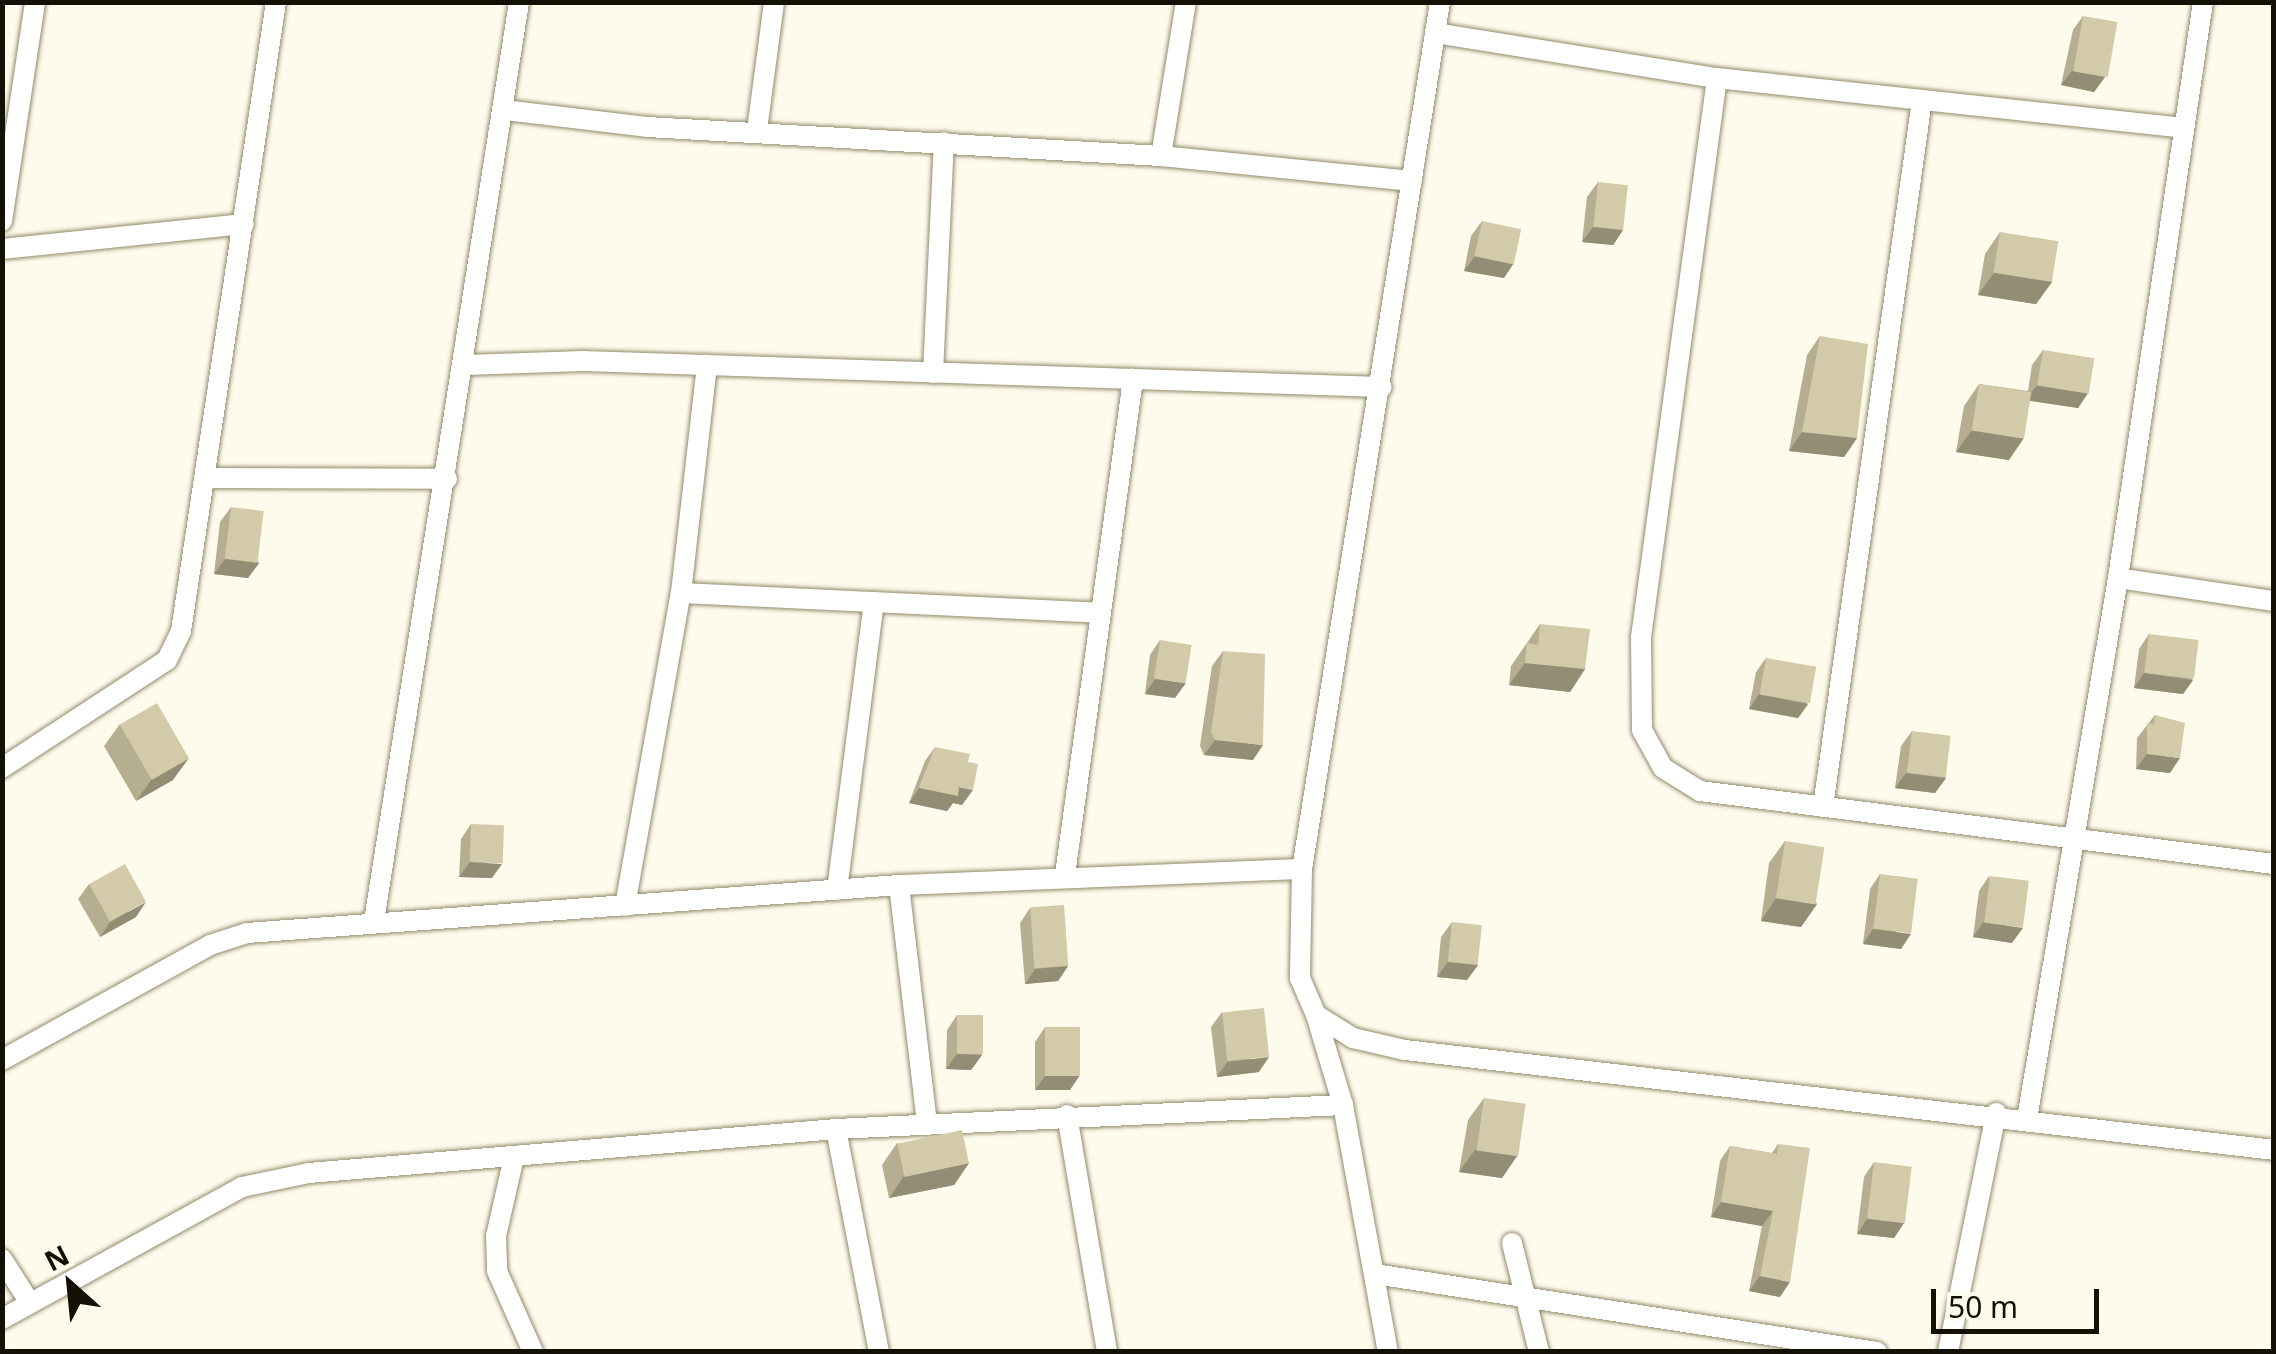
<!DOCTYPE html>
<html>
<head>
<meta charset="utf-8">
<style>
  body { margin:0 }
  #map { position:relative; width:2276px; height:1354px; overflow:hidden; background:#fefbed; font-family:"Noto Sans",sans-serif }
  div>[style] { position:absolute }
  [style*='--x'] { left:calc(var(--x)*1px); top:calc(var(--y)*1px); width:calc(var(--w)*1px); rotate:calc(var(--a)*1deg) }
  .roads { filter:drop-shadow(0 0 2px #928a6a) drop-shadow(0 0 2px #928a6a) }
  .minor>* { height:20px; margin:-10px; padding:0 10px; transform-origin:10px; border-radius:10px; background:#fff }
  .wall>* { inset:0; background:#b5ae90 }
  .shaded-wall>* { inset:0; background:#938d76 }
  .building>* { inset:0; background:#d2caa8; transform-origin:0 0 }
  span { translate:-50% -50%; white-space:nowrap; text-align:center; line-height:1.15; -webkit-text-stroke:8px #fefbed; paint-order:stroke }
  .frame { position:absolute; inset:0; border:5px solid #131005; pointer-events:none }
  .north { position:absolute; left:20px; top:1234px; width:100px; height:100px; -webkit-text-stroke:8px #fefbed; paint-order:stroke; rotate:333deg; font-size:28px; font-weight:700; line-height:40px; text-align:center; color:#131005 }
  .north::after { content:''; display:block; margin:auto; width:35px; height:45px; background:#131005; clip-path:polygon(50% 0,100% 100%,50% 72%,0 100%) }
  .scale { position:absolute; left:1931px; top:1289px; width:168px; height:45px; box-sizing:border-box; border:5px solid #131005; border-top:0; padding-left:12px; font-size:30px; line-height:35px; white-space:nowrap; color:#131005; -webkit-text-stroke:8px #fefbed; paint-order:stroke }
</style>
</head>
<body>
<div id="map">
  <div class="roads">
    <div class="minor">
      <i style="--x:1440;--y:2;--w:878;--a:99.04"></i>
      <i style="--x:1302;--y:869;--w:109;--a:91.1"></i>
      <i style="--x:1300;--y:978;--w:40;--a:66.6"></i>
      <i style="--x:1316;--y:1015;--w:44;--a:31.9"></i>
      <i style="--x:1353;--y:1038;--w:53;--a:13"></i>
      <i style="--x:1405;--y:1050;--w:875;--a:6.56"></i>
      <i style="--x:1435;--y:33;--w:286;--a:9.1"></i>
      <i style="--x:1717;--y:78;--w:469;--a:6.1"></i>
      <i style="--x:1717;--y:78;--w:564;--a:97.74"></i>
      <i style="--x:1641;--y:637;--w:93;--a:89.4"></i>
      <i style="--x:1642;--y:730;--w:43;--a:61.1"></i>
      <i style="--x:1663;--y:768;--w:44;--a:31.9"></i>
      <i style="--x:1700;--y:791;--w:579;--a:7.25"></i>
      <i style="--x:505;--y:110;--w:143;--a:6.8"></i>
      <i style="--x:647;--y:127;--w:515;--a:3.23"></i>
      <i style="--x:1161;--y:156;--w:252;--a:5.7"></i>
      <i style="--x:757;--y:130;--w:129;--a:-82.4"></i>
      <i style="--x:1161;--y:156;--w:156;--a:-80.8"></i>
      <i style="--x:2;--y:221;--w:221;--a:-81.4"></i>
      <i style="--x:2;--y:249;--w:243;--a:-5.9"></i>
      <i style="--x:466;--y:365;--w:117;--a:-2"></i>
      <i style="--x:583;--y:361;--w:799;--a:1.86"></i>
      <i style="--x:933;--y:373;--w:231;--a:-87.3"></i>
      <i style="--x:207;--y:478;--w:240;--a:0.2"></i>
      <i style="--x:2118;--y:578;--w:158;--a:8.4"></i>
      <i style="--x:681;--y:593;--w:420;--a:2.7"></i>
      <i style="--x:2;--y:768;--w:197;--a:-33.2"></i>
      <i style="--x:167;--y:660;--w:32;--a:-64"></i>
      <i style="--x:181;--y:631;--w:636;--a:-81.41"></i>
      <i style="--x:1823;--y:807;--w:714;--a:-82.03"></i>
      <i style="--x:1065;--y:875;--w:501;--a:-82.19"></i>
      <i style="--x:899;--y:885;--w:240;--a:83.3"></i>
      <i style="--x:837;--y:890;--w:290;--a:-82.7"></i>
      <i style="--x:625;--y:906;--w:318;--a:-79.9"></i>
      <i style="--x:681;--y:593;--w:230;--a:-83.5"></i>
      <i style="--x:374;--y:921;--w:930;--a:-81.03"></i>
      <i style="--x:1316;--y:1015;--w:94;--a:73.3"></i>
      <i style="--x:1343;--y:1105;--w:251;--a:79.7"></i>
      <i style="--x:2;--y:1060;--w:238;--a:-28.9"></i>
      <i style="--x:210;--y:945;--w:39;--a:-18"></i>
      <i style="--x:247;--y:933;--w:654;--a:-4.21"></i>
      <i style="--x:899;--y:885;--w:403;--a:-2.3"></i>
      <i style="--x:1067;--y:1115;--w:240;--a:80.4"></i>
      <i style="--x:2027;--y:1119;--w:549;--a:-80.45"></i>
      <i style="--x:2118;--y:578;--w:582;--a:-81.61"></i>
      <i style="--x:836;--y:1129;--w:227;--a:79.1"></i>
      <i style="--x:514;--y:1157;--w:81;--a:102.8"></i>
      <i style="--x:496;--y:1236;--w:35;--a:88"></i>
      <i style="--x:497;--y:1271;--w:89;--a:66"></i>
      <i style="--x:1512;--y:1243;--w:112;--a:76.1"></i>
      <i style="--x:2;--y:1259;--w:52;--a:57.5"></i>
      <i style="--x:1375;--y:1274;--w:508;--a:8.83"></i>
      <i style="--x:2;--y:1319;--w:274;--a:-28.8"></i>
      <i style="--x:242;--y:1187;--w:68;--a:-11.8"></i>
      <i style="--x:309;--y:1173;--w:529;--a:-4.77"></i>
      <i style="--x:836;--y:1129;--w:508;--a:-2.71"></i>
      <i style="--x:1948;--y:1352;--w:244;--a:-78.6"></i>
    </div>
  </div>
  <div class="wall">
    <i style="clip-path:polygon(2083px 16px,2105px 77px,2094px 92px,2061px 85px,2073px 30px)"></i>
    <i style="clip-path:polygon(1598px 182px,1623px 230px,1613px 245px,1582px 242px,1587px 197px)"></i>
    <i style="clip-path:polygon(1482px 221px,1504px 278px,1464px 271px,1471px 236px)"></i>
    <i style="clip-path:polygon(2000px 232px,2052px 282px,2036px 304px,1978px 295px,1985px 254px)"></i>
    <i style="clip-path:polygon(1820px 336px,1857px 438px,1844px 457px,1789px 451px,1807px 355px)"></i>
    <i style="clip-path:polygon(2043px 350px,2088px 393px,2078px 408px,2030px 401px,2009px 460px,1956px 452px,1964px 406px,1979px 384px,2028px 391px,2032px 365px)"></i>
    <i style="clip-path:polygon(231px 507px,259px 563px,248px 578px,214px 574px,220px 522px)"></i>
    <i style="clip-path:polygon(1540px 624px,1585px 669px,1570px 692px,1509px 685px,1511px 666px)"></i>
    <i style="clip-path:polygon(2149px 634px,2193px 680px,2183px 694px,2134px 688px,2139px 649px)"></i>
    <i style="clip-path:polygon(1160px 640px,1175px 698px,1145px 694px,1150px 655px)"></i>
    <i style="clip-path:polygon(1223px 651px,1253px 760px,1204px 755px,1200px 746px,1212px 666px)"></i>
    <i style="clip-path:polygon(1766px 658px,1808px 704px,1798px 718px,1749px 709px,1756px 672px)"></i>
    <i style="clip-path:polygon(2155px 715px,2170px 773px,2136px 769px,2137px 738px)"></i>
    <i style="clip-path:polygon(120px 724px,173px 780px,136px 801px,104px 746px)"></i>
    <i style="clip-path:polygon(1912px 731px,1946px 778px,1935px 793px,1895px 788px,1901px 746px)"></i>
    <i style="clip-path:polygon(935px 747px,962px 805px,953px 803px,947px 811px,909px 803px,925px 761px)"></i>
    <i style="clip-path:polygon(471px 824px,492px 878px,459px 877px,461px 839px)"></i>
    <i style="clip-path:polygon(1785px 841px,1817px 904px,1801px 927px,1761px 921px,1769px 863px)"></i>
    <i style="clip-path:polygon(1880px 874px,1901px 949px,1863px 944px,1870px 889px)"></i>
    <i style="clip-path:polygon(1989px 876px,2012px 943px,1973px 937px,1979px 891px)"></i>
    <i style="clip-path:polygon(89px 884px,136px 917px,100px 937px,78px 899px)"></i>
    <i style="clip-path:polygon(1030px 908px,1068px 966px,1058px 981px,1025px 984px,1020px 923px)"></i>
    <i style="clip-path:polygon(1452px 922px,1478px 965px,1467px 980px,1437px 977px,1441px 937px)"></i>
    <i style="clip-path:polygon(1222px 1012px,1259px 1072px,1217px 1077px,1211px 1027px)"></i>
    <i style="clip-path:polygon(957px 1015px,982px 1055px,971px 1070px,946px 1069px,947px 1030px)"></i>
    <i style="clip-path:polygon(1045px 1027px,1070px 1090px,1035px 1090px,1035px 1042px)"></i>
    <i style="clip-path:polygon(1484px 1098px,1517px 1156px,1502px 1178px,1459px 1172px,1468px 1120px)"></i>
    <i style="clip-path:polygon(897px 1143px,969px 1163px,954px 1185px,889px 1198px,882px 1165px)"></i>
    <i style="clip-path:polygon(1778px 1144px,1780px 1297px,1749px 1291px,1762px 1226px,1711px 1217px,1720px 1161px,1730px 1146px,1772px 1153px)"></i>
    <i style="clip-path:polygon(1874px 1162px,1904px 1223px,1894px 1238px,1857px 1234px,1864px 1177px)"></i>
  </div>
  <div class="shaded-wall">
    <i style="clip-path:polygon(2072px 71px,2105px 77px,2094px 92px,2061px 85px)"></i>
    <i style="clip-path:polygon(1593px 227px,1623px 230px,1613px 245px,1582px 242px)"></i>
    <i style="clip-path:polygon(1475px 256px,1514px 263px,1504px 278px,1464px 271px)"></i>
    <i style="clip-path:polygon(1994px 273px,2052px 282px,2036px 304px,1978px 295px)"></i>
    <i style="clip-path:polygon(2037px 385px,2088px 393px,2078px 408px,2026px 400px)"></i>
    <i style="clip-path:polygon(1972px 430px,2024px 438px,2009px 460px,1956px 452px)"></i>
    <i style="clip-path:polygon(1802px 432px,1857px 438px,1844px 457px,1789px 451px)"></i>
    <i style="clip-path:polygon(225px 559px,259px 563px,248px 578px,214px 574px)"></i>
    <i style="clip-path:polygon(1525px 663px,1585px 669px,1570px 692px,1509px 685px)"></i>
    <i style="clip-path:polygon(2144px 673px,2193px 680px,2183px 694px,2134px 688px)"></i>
    <i style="clip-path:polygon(1155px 679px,1186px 683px,1175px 698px,1145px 694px)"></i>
    <i style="clip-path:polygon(1759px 694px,1808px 704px,1798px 718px,1749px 709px)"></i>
    <i style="clip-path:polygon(1215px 740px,1263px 745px,1253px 760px,1204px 755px)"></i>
    <i style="clip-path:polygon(2147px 754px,2180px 758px,2170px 773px,2136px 769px)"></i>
    <i style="clip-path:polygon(189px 758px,173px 780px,136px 801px,152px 779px)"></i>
    <i style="clip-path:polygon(1906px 773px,1946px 778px,1935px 793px,1895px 788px)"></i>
    <i style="clip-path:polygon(959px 787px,973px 790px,962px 805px,953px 803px,947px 811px,909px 803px,919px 788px)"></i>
    <i style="clip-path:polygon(470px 862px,502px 864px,492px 878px,459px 877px)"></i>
    <i style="clip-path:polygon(1776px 898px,1817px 904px,1801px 927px,1761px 921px)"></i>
    <i style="clip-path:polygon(146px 902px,136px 917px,100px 937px,110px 922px)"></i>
    <i style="clip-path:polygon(1983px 922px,2023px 928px,2012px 943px,1973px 937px)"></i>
    <i style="clip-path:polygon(1873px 929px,1911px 934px,1901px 949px,1863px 944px)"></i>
    <i style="clip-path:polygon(1448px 962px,1478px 965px,1467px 980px,1437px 977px)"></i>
    <i style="clip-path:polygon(1068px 966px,1058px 981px,1025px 984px,1035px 969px)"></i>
    <i style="clip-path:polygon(957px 1054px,982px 1055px,971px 1070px,946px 1069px)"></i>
    <i style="clip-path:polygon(1269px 1057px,1259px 1072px,1217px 1077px,1227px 1062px)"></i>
    <i style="clip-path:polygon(1080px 1075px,1070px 1090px,1035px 1090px,1045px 1076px)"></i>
    <i style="clip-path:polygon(1475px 1150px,1517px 1156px,1502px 1178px,1459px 1172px)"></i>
    <i style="clip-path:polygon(969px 1163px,954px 1185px,889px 1198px,904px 1176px)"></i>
    <i style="clip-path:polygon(1721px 1202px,1773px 1211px,1762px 1226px,1711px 1217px)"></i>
    <i style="clip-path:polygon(1867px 1219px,1904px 1223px,1894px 1238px,1857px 1234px)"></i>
    <i style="clip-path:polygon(1760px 1276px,1790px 1282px,1780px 1297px,1749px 1291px)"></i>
  </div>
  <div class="building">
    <i style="left:2083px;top:16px;width:35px;height:56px;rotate:10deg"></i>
    <i style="left:1598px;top:182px;width:30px;height:45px;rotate:6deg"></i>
    <i style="left:1482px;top:221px;width:40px;height:36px;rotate:12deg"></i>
    <i style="left:2000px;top:232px;width:59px;height:41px;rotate:9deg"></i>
    <i style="clip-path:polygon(1820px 336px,1868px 344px,1857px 438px,1802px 432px)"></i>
    <i style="left:2043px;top:350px;width:52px;height:36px;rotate:9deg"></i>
    <i style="left:1979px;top:384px;width:53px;height:47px;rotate:9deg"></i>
    <i style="left:231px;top:507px;width:33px;height:52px;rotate:7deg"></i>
    <i style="clip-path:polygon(1540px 624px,1590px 629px,1585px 669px,1525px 663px,1527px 643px,1538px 645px)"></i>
    <i style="left:2149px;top:634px;width:50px;height:39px;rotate:7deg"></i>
    <i style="left:1160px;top:640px;width:32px;height:39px;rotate:9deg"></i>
    <i style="clip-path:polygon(1223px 651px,1265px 654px,1263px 745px,1215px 740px,1211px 732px)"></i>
    <i style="left:1766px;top:658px;width:51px;height:37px;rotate:10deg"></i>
    <i style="left:157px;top:703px;width:64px;height:43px;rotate:60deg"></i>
    <i style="clip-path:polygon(2155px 715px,2185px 723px,2180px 758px,2147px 754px,2147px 723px,2154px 724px)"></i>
    <i style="left:1912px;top:731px;width:39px;height:42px;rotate:7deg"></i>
    <i style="clip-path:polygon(935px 747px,970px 754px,968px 762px,978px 764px,973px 790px,959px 787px,958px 796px,919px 788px)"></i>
    <i style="left:471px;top:824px;width:33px;height:38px;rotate:2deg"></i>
    <i style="left:1785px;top:841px;width:40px;height:58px;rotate:9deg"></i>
    <i style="left:125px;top:864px;width:43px;height:41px;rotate:61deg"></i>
    <i style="left:1880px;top:874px;width:38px;height:55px;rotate:7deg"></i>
    <i style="left:1990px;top:876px;width:39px;height:47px;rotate:7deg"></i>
    <i style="left:1064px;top:905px;width:61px;height:34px;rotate:86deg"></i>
    <i style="left:1452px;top:922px;width:30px;height:40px;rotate:6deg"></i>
    <i style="left:1264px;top:1008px;width:49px;height:42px;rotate:84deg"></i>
    <i style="left:957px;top:1015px;width:26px;height:39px"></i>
    <i style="left:1045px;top:1027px;width:35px;height:49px"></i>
    <i style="left:1484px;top:1098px;width:42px;height:53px;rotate:8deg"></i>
    <i style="left:962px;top:1130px;width:34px;height:66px;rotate:78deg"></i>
    <i style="clip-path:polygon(1778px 1144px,1810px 1148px,1790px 1282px,1760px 1276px,1773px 1211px,1721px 1202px,1730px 1146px,1777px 1154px)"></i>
    <i style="left:1874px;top:1162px;width:38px;height:57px;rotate:7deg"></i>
  </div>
  <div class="frame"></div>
  <div class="north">N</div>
  <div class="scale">50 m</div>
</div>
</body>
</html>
